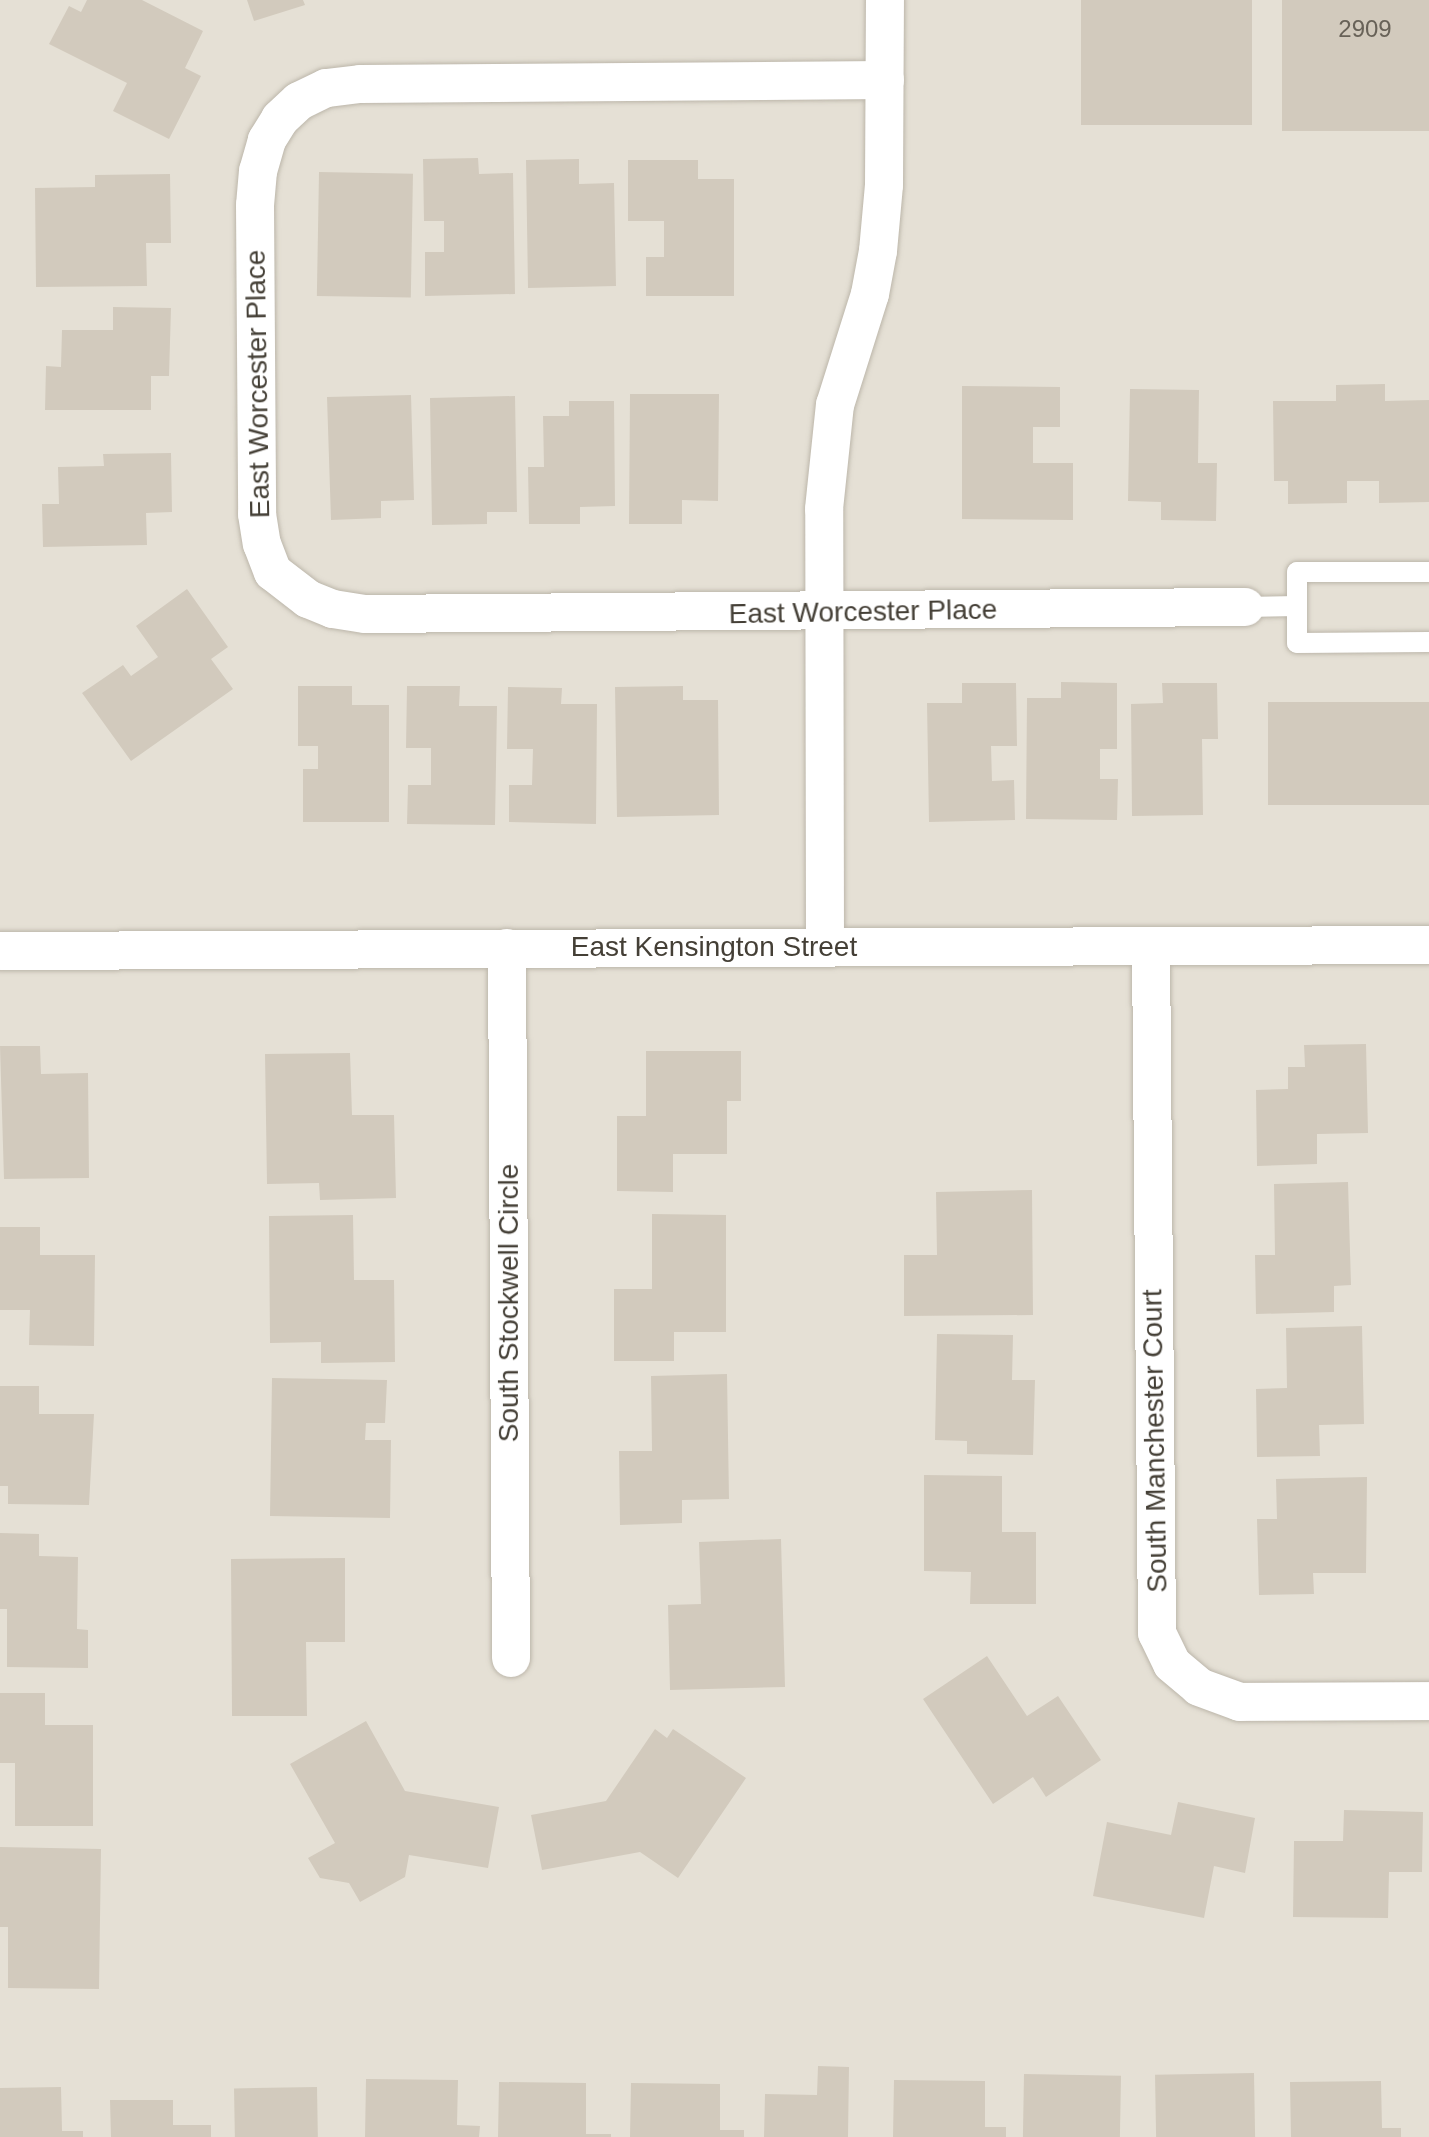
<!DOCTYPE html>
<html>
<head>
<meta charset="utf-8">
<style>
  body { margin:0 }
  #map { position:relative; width:1429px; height:2137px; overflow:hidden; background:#f2eee7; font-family:Helvetica,sans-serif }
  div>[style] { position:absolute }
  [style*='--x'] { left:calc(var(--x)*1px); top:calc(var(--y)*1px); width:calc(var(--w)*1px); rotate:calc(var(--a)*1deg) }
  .residential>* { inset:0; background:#e5e0d5; transform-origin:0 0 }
  .building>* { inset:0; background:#d2cabd; transform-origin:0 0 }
  .roads { filter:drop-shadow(0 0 2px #bcb6aa) drop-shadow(0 0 2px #bcb6aa) }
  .service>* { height:20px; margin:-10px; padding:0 10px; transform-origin:10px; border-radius:10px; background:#fff }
  .minor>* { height:38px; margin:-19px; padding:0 19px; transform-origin:19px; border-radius:19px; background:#fff }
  span { translate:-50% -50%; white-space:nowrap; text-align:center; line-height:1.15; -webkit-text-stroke:8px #fff; paint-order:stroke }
  .number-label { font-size:24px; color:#686258 }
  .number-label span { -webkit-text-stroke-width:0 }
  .street-label { font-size:28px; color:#443f36 }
</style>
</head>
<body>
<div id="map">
  <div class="residential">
    <i style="left:0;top:0;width:1429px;height:2137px"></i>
  </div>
  <div class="building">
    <i style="clip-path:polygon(87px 0,142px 0,203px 31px,185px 68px,201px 76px,169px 139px,113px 111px,127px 83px,49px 44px,69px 6px,81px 12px)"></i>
    <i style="clip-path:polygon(247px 0,303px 0,305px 5px,254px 21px)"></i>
    <i style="left:1081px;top:0;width:171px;height:125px"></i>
    <i style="left:1282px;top:0;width:147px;height:131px"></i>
    <i style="clip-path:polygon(478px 158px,479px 174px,513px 173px,515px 294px,425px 296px,425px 252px,444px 252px,444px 221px,424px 221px,423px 159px)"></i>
    <i style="clip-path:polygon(579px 159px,579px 184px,614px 183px,616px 286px,528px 288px,526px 160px)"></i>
    <i style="clip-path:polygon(628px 160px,698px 160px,698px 179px,734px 179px,734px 296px,646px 296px,646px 257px,664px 257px,664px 221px,628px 221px)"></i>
    <i style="left:319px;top:172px;width:94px;height:124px;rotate:1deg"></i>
    <i style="clip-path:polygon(170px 174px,171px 243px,146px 243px,147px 286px,36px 287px,35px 188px,95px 187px,95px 175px)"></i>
    <i style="clip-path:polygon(113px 307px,171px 308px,169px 376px,151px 376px,151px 410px,45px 410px,46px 366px,61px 367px,62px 330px,113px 330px)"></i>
    <i style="clip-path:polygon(1385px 384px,1385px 401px,1429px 400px,1429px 502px,1379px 503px,1379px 481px,1347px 481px,1347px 503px,1288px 504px,1288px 481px,1274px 481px,1273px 401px,1336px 401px,1336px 385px)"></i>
    <i style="clip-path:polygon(962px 386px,1060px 387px,1060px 427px,1033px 427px,1033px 463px,1073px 463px,1073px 520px,962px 519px)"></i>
    <i style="clip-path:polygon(1130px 389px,1199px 390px,1198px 463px,1217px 463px,1216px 521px,1161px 520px,1161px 502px,1128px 501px)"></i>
    <i style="clip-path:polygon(630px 394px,719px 394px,718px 501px,682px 500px,682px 524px,629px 524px)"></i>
    <i style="clip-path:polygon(411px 395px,414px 500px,381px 501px,381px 518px,331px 520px,327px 397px)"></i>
    <i style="clip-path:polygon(515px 396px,517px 512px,487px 512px,487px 524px,432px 525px,430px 398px)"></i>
    <i style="clip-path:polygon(569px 401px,614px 401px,615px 506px,580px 507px,580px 524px,529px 524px,528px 467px,544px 467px,543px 416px,569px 416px)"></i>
    <i style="clip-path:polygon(171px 453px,172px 512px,146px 513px,147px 545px,43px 547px,42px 504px,59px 504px,58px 467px,104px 466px,103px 454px)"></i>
    <i style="clip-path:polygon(187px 589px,228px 647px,211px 659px,233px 689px,131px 761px,82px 693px,123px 665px,131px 676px,158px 657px,136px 626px)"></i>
    <i style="clip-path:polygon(1061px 682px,1117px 683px,1117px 749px,1100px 749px,1100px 779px,1118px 779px,1117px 820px,1026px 819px,1027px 698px,1061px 698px)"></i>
    <i style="clip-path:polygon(962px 683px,1016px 683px,1017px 746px,991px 746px,992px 781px,1014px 780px,1015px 820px,929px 822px,927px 703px,962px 703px)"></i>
    <i style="clip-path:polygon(1162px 683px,1217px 683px,1218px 739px,1202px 739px,1203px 815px,1132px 816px,1131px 704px,1163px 703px)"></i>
    <i style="clip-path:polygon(298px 686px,352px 686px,352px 705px,389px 705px,389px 822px,303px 822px,303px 769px,318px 769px,318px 746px,298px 746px)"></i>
    <i style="clip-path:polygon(407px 686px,460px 686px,459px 706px,497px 706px,495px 825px,407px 824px,408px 785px,431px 785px,431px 748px,406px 748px)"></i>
    <i style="clip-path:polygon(683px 686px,683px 700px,718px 700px,719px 815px,617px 817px,615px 687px)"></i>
    <i style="clip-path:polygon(508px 687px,562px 688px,561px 704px,597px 704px,596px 824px,509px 822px,509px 785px,532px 785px,533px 749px,507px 749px)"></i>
    <i style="left:1429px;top:702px;width:103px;height:161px;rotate:90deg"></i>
    <i style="clip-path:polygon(1366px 1044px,1368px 1133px,1317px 1134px,1317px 1164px,1257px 1166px,1256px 1090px,1288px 1089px,1288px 1067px,1305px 1067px,1304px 1045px)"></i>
    <i style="clip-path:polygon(0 1046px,40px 1046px,41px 1074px,88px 1073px,89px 1178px,4px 1179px)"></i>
    <i style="clip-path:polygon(646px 1051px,741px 1051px,741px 1101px,727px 1101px,727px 1154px,673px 1154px,673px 1192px,617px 1191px,617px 1116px,646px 1116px)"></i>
    <i style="clip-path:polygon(350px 1053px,352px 1115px,394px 1115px,396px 1198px,320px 1200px,319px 1183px,267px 1184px,265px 1054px)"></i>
    <i style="clip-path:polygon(1348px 1182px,1351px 1285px,1334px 1286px,1334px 1312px,1256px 1314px,1255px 1255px,1275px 1255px,1274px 1184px)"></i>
    <i style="clip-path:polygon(1032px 1190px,1033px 1315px,904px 1316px,904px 1255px,937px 1255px,936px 1192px)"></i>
    <i style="clip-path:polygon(652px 1214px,726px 1215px,726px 1332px,674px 1332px,674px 1361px,614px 1361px,614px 1289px,652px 1289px)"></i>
    <i style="clip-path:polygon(353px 1215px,354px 1280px,394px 1280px,395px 1362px,321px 1363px,321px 1342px,270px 1343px,269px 1216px)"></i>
    <i style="clip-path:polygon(0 1227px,40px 1227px,40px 1255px,95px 1255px,94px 1346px,29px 1345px,30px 1310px,0 1310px)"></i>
    <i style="clip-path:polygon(1362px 1326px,1364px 1424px,1319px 1425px,1320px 1456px,1257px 1457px,1256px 1389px,1287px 1388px,1286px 1328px)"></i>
    <i style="clip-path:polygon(937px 1334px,1013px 1335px,1012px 1380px,1035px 1380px,1033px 1455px,967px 1454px,967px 1441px,935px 1440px)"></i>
    <i style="clip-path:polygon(727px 1374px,729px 1499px,682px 1500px,682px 1523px,620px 1525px,619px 1451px,652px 1451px,651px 1376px)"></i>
    <i style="clip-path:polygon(272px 1378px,387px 1380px,385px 1423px,366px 1423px,365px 1440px,391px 1440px,390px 1518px,270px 1516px)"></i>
    <i style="clip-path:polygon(0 1386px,39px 1386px,39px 1414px,94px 1414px,89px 1505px,8px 1504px,8px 1486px,0 1486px)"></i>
    <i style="clip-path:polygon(924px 1475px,1002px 1476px,1002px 1532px,1036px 1532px,1036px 1604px,970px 1604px,971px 1572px,924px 1571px)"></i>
    <i style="clip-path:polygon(1367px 1477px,1366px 1573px,1313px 1573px,1314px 1594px,1259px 1595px,1257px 1519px,1277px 1519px,1276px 1479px)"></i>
    <i style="clip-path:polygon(0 1533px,39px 1534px,39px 1556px,78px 1557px,77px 1629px,88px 1630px,88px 1668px,7px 1667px,7px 1609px,0 1609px)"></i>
    <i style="clip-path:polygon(781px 1539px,785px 1687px,670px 1690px,668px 1605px,701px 1604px,699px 1542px)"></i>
    <i style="clip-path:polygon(345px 1558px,345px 1642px,306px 1642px,307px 1716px,232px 1716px,231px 1559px)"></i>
    <i style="clip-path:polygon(987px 1656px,1027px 1716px,1058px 1696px,1101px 1760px,1046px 1797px,1033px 1777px,993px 1804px,923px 1699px)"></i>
    <i style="clip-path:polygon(0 1693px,45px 1693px,45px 1725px,93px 1725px,93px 1826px,15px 1826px,15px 1763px,0 1763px)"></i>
    <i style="clip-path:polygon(366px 1721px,405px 1791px,499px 1807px,488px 1868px,409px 1855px,405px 1877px,360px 1902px,349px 1883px,320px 1878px,308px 1858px,335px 1843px,290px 1764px)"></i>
    <i style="clip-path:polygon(655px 1729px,667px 1738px,673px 1729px,746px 1778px,678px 1878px,640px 1852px,542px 1870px,531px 1815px,606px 1801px)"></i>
    <i style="clip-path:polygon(1178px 1802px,1255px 1818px,1245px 1873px,1214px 1866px,1204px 1918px,1093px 1896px,1107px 1822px,1171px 1835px)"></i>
    <i style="clip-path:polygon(1344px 1810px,1423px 1812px,1422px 1872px,1389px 1872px,1388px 1918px,1293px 1917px,1294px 1841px,1343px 1841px)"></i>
    <i style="clip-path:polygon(0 1847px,101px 1849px,99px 1989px,8px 1988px,8px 1927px,0 1927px)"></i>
    <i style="clip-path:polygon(818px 2066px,849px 2067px,848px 2137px,764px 2137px,765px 2094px,817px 2095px)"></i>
    <i style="left:1254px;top:2073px;width:64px;height:99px;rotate:89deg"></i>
    <i style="left:1024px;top:2074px;width:97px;height:63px;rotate:1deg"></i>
    <i style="clip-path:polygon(366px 2079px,458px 2080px,457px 2125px,480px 2126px,479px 2137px,365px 2137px)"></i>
    <i style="clip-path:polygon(894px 2080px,985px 2081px,985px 2127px,1006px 2127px,1006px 2137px,893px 2137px)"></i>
    <i style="clip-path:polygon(1381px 2081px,1382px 2128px,1401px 2128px,1401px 2137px,1291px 2137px,1290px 2082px)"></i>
    <i style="clip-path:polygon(499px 2082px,586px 2083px,586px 2134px,611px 2134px,611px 2137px,498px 2137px)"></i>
    <i style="clip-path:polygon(631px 2083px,720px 2084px,720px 2130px,744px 2130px,744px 2137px,630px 2137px)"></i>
    <i style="clip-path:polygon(61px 2087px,62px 2131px,83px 2131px,83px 2137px,0 2137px,0 2088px)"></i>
    <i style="left:317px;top:2087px;width:50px;height:83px;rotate:89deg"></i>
    <i style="clip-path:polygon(110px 2100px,173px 2100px,173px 2125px,211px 2125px,211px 2137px,111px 2137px)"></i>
  </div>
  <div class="roads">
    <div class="service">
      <i style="--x:1429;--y:572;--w:132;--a:180"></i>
      <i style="--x:1297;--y:572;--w:71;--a:90"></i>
      <i style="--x:1297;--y:643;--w:132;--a:-0.4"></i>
      <i style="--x:1245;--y:607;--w:52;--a:-1.1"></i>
    </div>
    <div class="minor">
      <i style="--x:885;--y:80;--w:525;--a:179.56"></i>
      <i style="--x:360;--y:84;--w:34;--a:173"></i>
      <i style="--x:326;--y:88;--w:30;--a:154"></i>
      <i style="--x:299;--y:101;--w:26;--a:137"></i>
      <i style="--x:280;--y:119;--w:25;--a:122"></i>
      <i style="--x:267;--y:140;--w:32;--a:106"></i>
      <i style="--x:258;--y:171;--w:34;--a:95"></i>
      <i style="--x:255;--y:205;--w:309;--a:89.6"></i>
      <i style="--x:257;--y:514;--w:30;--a:81"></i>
      <i style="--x:262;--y:544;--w:30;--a:69"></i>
      <i style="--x:273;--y:572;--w:44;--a:37.6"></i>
      <i style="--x:308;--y:599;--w:27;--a:22"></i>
      <i style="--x:333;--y:609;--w:32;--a:9"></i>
      <i style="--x:365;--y:614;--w:880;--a:-0.46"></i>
      <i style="--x:825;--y:945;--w:436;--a:-90.1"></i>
      <i style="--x:824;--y:509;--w:105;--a:-84"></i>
      <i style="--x:835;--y:405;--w:116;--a:-72.5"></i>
      <i style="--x:870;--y:294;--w:44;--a:-79.5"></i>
      <i style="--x:878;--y:251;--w:66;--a:-84.8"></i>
      <i style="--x:884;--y:185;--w:185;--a:-89.7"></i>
      <i style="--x:1151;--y:947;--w:686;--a:89.5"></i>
      <i style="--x:1157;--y:1633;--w:34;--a:64"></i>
      <i style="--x:1172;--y:1664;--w:35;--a:40"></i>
      <i style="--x:1199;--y:1687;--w:44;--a:20.1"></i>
      <i style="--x:1240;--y:1702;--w:189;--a:-0.3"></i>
      <i style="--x:507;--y:948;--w:710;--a:89.68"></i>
      <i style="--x:0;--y:951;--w:1429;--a:-0.24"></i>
    </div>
  </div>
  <div class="number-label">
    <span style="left:1365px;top:29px">2909</span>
  </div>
  <div class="street-label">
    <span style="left:258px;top:384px;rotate:-91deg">East Worcester Place</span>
    <span style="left:863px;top:612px;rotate:-1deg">East Worcester Place</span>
    <span style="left:714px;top:947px">East Kensington Street</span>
    <span style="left:509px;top:1303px;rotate:-90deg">South Stockwell Circle</span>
    <span style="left:1155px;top:1441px;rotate:-91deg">South Manchester Court</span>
  </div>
</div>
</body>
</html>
